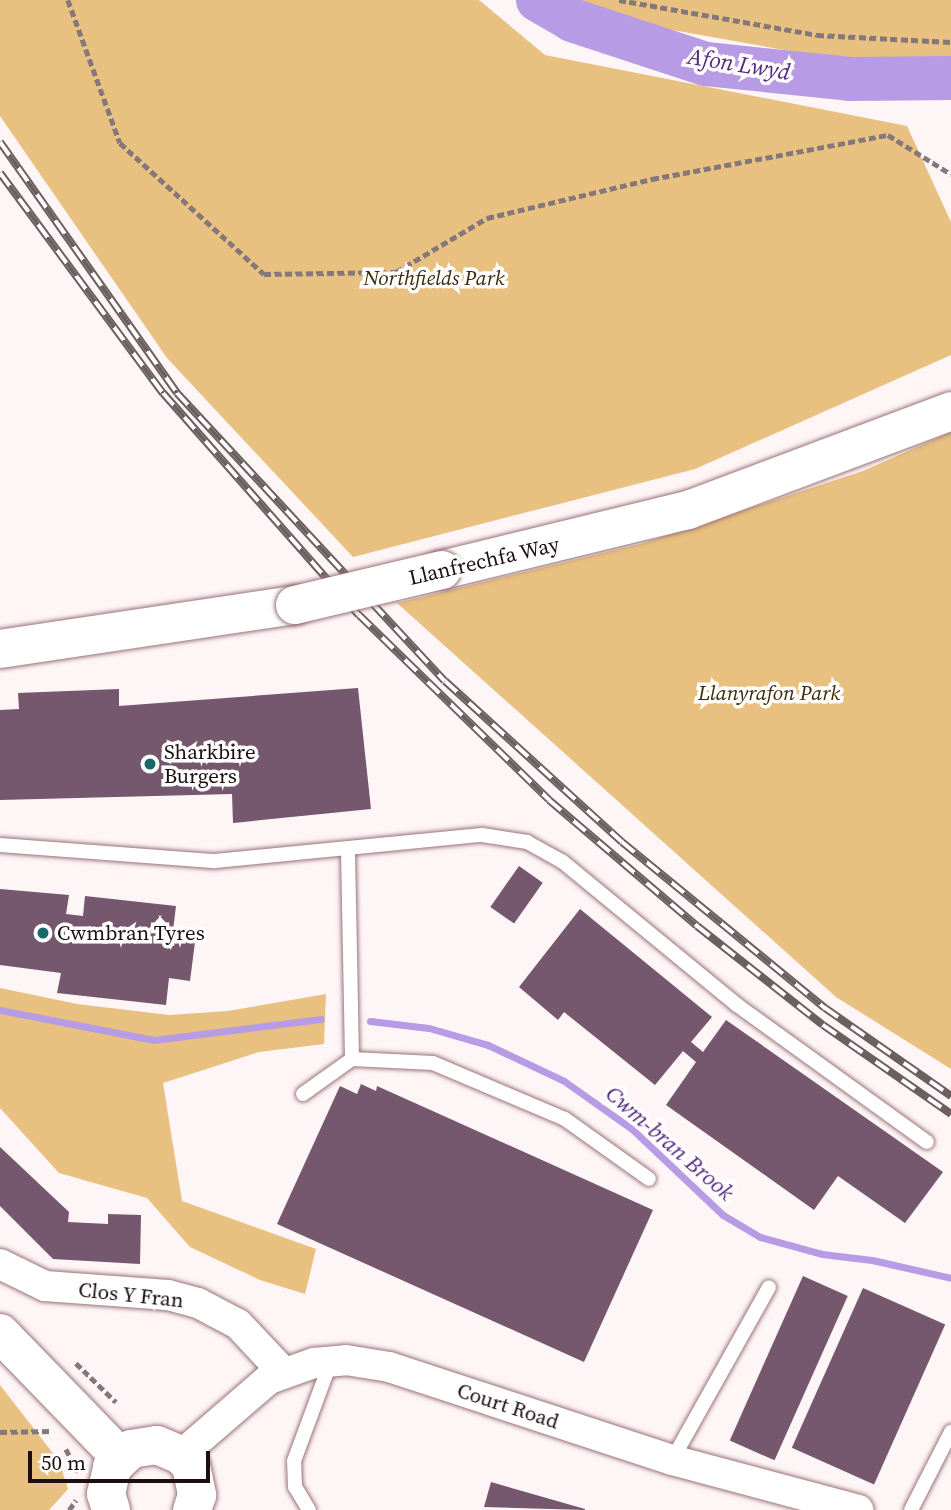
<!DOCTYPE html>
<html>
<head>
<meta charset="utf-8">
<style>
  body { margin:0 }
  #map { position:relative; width:951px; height:1510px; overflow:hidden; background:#fef5f6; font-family:"Source Serif 4",serif }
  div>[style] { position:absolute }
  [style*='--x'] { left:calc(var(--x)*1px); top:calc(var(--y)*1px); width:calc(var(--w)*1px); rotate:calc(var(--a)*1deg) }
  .green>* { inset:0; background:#e8c07f }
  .stream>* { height:7px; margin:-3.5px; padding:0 3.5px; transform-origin:3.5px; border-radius:3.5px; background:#b79be5 }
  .river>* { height:44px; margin:-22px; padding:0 22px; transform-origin:22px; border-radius:22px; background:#b79be5 }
  .building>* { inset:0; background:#75586d; transform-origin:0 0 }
  .path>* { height:4.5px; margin-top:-2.25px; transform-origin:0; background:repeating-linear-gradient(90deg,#84787a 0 7px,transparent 0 10.5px) }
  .roads { filter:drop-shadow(0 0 2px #997378) drop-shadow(0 0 2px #997378) }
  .lane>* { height:14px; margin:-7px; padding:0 7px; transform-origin:7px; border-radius:7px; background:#fff }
  .street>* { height:30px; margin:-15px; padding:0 15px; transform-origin:15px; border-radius:15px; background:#fff }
  .secondary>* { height:38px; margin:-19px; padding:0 19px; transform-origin:19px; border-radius:19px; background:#fff }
  .rail>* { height:8px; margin-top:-4px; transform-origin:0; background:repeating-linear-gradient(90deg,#fff 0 16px,#6b5f60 0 32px); box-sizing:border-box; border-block:2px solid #6b5f60 }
  .bridges { filter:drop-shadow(0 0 2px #997378) drop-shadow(0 0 2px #997378) }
  .secondary-bridge>* { height:38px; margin:-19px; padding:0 19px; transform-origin:19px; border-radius:19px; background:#fff }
  .dots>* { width:19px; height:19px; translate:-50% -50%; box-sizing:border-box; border:4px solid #fff; border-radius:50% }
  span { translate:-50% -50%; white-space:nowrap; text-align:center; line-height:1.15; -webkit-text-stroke:7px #fff; paint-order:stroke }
  .park-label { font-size:21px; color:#3d2a07; font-style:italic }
  .street-label { font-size:21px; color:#1d0f11 }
  .poi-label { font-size:21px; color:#1d0f11 }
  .left { translate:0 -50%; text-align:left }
  .water-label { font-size:23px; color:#522b80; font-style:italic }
  .scale { position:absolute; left:28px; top:1451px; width:182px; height:32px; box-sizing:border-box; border:4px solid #1d0f11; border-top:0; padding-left:9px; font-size:21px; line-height:24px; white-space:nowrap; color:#1d0f11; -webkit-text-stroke:5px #fff; paint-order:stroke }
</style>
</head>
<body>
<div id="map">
  <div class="green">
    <i style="clip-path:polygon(0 0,479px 0,545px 55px,907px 126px,951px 222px,951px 355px,695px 469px,353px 557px,167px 358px,0 116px)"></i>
    <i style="clip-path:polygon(577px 0,951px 0,951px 67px,835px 59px,599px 17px)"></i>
    <i style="clip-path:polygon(951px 432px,951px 1069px,836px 997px,397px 603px,644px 543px,863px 471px)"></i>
    <i style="clip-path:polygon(0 988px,77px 1004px,169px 1015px,228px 1011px,326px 994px,324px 1044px,259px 1052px,163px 1083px,182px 1201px,316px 1249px,305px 1294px,260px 1280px,190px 1247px,147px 1198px,59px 1173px,0 1108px)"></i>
    <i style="clip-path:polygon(0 1385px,59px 1461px,68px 1489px,49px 1510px,0 1510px)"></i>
  </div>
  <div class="stream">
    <i style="--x:0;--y:1010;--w:157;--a:11"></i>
    <i style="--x:154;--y:1040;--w:168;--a:-7.2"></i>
    <i style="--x:370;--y:1021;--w:59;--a:6.8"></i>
    <i style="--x:429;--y:1028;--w:61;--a:16.1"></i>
    <i style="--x:488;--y:1045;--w:84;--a:25.3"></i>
    <i style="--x:564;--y:1081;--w:83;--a:35.2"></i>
    <i style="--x:632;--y:1129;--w:125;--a:43.4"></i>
    <i style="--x:723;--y:1215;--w:43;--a:30.7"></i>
    <i style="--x:760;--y:1237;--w:64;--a:15.3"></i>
    <i style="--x:822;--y:1254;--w:50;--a:6.8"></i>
    <i style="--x:872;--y:1260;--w:81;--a:12.8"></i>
  </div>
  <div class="river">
    <i style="--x:538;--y:0;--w:39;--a:30"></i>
    <i style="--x:572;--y:20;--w:141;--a:18.2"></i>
    <i style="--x:706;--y:64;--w:145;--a:5.9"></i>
    <i style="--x:850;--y:79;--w:101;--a:-0.6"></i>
  </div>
  <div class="building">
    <i style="clip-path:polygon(358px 688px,371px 809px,233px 823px,232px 794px,0 800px,0 710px,19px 709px,18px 693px,119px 689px,119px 706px)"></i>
    <i style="left:519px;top:866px;width:29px;height:50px;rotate:35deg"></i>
    <i style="clip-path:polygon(0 889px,69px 895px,66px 914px,83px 916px,85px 896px,176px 906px,172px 939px,195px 942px,190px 981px,169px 978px,166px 1005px,57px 993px,61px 973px,0 965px)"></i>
    <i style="clip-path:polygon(580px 909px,712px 1017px,691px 1042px,703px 1052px,726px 1020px,943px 1172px,905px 1223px,838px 1176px,814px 1210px,666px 1105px,696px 1062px,683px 1051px,655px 1085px,564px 1012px,558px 1020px,519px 987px)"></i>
    <i style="clip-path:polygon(361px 1084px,376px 1091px,377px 1086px,653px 1210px,584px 1362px,277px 1224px,340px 1086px,357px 1094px)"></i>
    <i style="clip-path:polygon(0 1147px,69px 1212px,68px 1222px,108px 1224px,108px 1214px,141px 1215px,140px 1264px,53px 1259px,0 1206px)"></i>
    <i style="left:803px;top:1276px;width:49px;height:180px;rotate:24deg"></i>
    <i style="left:863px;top:1288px;width:90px;height:175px;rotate:24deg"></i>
    <i style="clip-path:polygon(491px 1482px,585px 1509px,585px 1510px,484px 1507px)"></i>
  </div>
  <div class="path">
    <i style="--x:68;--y:0;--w:152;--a:70"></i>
    <i style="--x:120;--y:143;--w:195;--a:42.3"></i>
    <i style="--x:264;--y:274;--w:132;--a:-0.9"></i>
    <i style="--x:396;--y:272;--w:106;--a:-30.7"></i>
    <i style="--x:487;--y:218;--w:170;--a:-13.3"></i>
    <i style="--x:652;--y:179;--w:240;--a:-10.6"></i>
    <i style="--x:888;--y:135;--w:74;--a:31.8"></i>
    <i style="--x:619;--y:0;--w:201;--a:10"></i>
    <i style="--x:817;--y:35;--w:134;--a:3"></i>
    <i style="--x:76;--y:1363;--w:56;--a:44.3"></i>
    <i style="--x:0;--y:1432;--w:52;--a:-1.1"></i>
    <i style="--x:66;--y:1449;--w:26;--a:62"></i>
    <i style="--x:69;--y:1510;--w:12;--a:-55"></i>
  </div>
  <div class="roads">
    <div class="lane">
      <i style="--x:0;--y:845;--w:216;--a:4.3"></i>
      <i style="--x:215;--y:861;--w:268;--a:-5.6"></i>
      <i style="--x:482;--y:835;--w:46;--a:8.8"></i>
      <i style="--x:527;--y:842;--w:41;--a:29.1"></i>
      <i style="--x:563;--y:862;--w:225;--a:39.4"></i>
      <i style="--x:737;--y:1005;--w:234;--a:35.8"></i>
      <i style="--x:348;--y:850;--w:209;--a:88.9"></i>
      <i style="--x:303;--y:1094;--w:60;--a:-35.5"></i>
      <i style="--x:352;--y:1059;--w:81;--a:2.8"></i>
      <i style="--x:433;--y:1063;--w:143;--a:23"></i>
      <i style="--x:565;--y:1119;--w:103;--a:35.5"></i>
      <i style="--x:672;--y:1460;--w:198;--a:-60.7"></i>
      <i style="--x:309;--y:1510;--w:27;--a:-121"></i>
      <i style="--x:295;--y:1487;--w:26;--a:-92"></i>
      <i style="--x:294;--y:1461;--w:107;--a:-69.7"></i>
      <i style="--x:911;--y:1510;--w:88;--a:-62.9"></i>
    </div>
    <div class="street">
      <i style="--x:0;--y:1264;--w:50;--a:26.1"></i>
      <i style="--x:45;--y:1286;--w:123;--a:4.2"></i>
      <i style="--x:168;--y:1295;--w:31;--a:15"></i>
      <i style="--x:198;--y:1303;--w:45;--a:27.7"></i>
      <i style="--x:238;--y:1324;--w:66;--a:46.8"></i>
      <i style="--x:181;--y:1455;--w:116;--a:-40.8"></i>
      <i style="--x:269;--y:1379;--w:48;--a:-19.6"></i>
      <i style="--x:314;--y:1363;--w:32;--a:-5"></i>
      <i style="--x:346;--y:1360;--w:44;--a:9.2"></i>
      <i style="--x:389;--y:1367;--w:298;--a:18.2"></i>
      <i style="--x:672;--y:1460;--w:193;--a:15"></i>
    </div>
    <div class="secondary">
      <i style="--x:442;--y:570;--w:253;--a:-13.7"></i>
      <i style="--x:688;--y:510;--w:281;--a:-20.6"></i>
      <i style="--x:0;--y:649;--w:298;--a:-8.5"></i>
      <i style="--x:0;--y:1333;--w:173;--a:45.9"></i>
      <i style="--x:111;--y:1510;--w:17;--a:-107"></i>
      <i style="--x:106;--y:1494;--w:28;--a:-77"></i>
      <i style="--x:112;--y:1467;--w:26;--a:-43"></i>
      <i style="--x:131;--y:1449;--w:26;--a:-9"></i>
      <i style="--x:157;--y:1445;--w:26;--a:23"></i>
      <i style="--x:181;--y:1455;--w:15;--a:48"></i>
      <i style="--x:191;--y:1466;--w:30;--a:78"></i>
      <i style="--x:197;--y:1495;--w:16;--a:108"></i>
    </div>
  </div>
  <div class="rail">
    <i style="--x:0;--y:142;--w:307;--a:54.8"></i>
    <i style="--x:177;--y:393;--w:393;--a:47.1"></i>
    <i style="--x:445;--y:681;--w:239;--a:42.3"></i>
    <i style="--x:622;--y:842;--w:262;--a:39.3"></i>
    <i style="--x:825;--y:1008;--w:154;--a:34.9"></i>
    <i style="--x:0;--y:173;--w:274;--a:53.5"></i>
    <i style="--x:163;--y:393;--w:296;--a:48.6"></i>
    <i style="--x:359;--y:615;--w:265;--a:44.2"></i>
    <i style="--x:549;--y:800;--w:194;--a:40.4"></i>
    <i style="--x:697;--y:926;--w:160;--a:38.2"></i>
    <i style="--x:823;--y:1025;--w:156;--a:34.8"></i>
  </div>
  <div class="bridges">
    <div class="secondary-bridge">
      <i style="--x:295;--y:605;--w:151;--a:-13.4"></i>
    </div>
  </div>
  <div class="dots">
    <i style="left:150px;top:764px;background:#1b686b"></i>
    <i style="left:43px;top:933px;background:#1b686b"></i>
  </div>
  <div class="park-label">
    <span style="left:434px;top:278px">Northfields Park</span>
    <span style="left:769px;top:693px">Llanyrafon Park</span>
  </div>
  <div class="street-label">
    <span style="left:484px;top:561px;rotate:-13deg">Llanfrechfa Way</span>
    <span style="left:131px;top:1295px;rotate:6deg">Clos Y Fran</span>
    <span style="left:508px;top:1406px;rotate:18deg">Court Road</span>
  </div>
  <div class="poi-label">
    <span class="left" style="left:164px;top:764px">Sharkbire<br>Burgers</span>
    <span class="left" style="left:57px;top:933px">Cwmbran Tyres</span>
  </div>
  <div class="water-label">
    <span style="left:739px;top:64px;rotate:9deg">Afon Lwyd</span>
    <span style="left:670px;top:1143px;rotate:41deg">Cwm-bran Brook</span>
  </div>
  <div class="scale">50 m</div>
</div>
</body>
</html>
